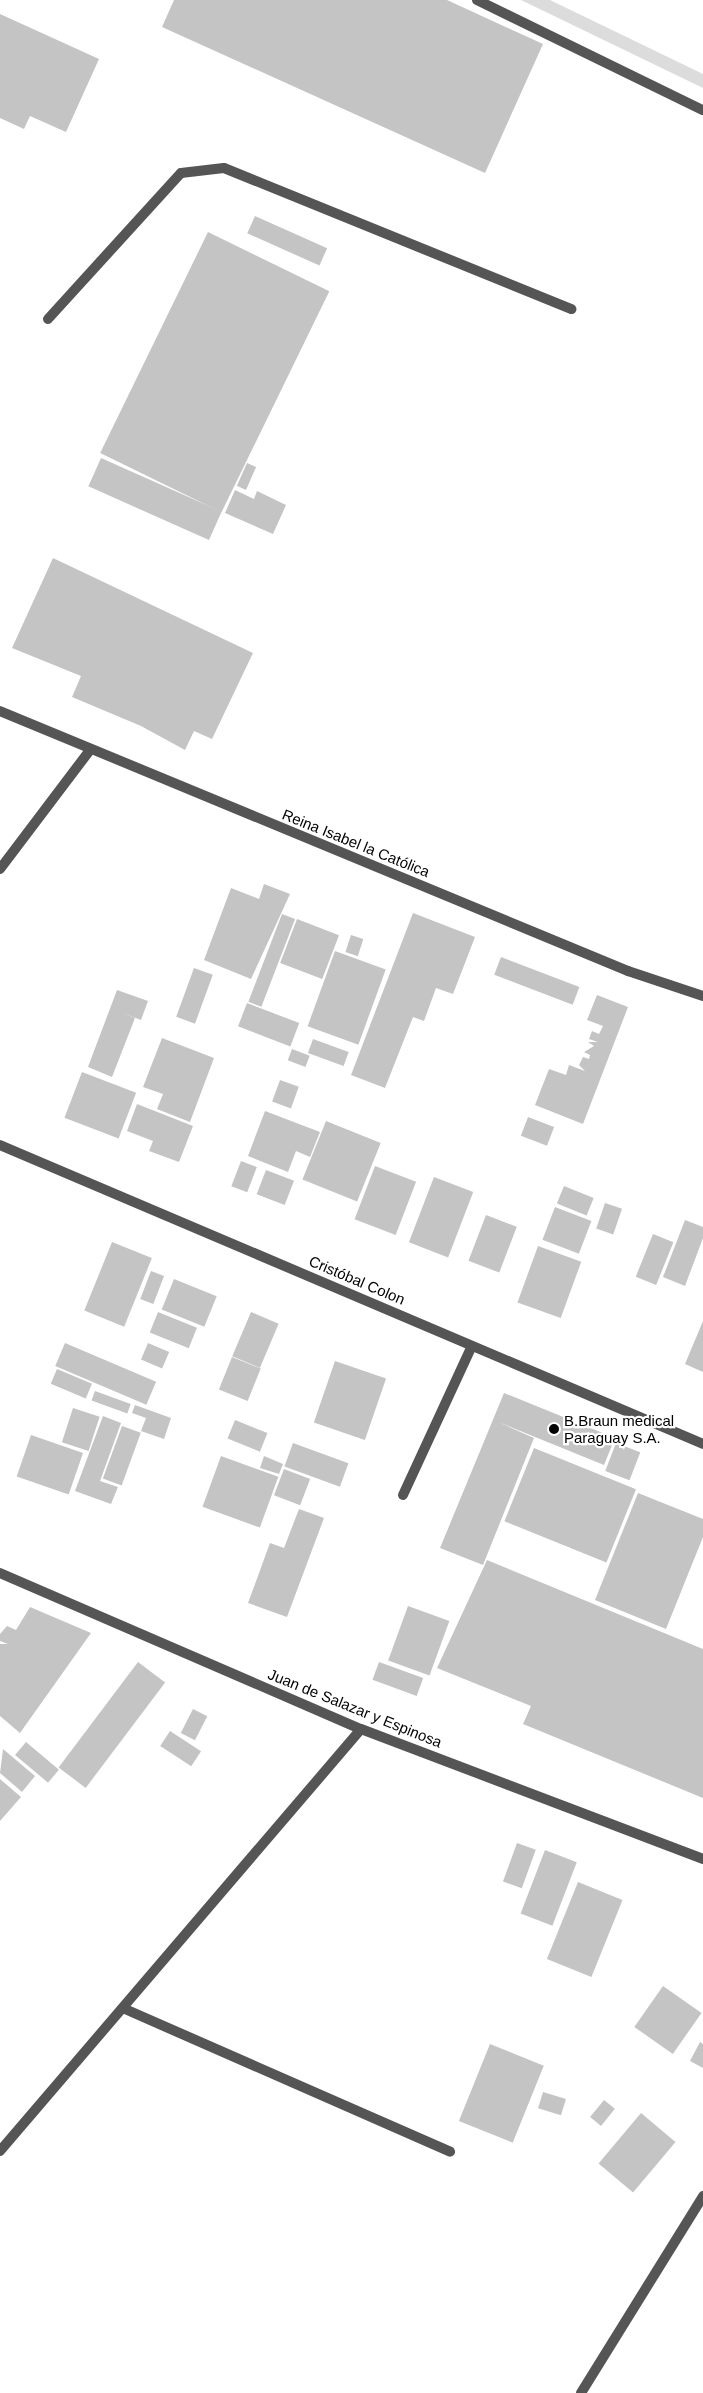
<!DOCTYPE html>
<html>
<head>
<meta charset="utf-8">
<style>
  body { margin:0 }
  #map { position:relative; width:703px; height:2393px; overflow:hidden; background:#fff; font-family:Helvetica,sans-serif }
  div>[style] { position:absolute }
  [style*='--x'] { left:calc(var(--x)*1px); top:calc(var(--y)*1px); width:calc(var(--w)*1px); rotate:calc(var(--a)*1deg) }
  .green>* { inset:0; background:#dcdcdc }
  .building>* { inset:0; background:#c4c4c4; transform-origin:0 0 }
  .lane>* { height:10px; margin:-5px; padding:0 5px; transform-origin:5px; border-radius:5px; background:#555 }
  .street>* { height:10px; margin:-5px; padding:0 5px; transform-origin:5px; border-radius:5px; background:#555 }
  .dots>* { width:14px; height:14px; translate:-50% -50%; box-sizing:border-box; border:2px solid #fff; border-radius:50% }
  span { translate:-50% -50%; white-space:nowrap; text-align:center; line-height:1.15; -webkit-text-stroke:4.5px #fff; paint-order:stroke }
  .street-label { font-size:15px; color:#000 }
  .poi-label { font-size:15px; color:#000 }
  .left { translate:0 -50%; text-align:left }
</style>
</head>
<body>
<div id="map">
  <div class="green">
    <i style="clip-path:polygon(521px 0,550px 0,703px 74px,703px 88px)"></i>
  </div>
  <div class="building">
    <i style="clip-path:polygon(174px 0,447px 0,543px 44px,485px 173px,162px 27px)"></i>
    <i style="clip-path:polygon(0 14px,99px 59px,66px 132px,30px 116px,24px 129px,0 118px)"></i>
    <i style="left:255px;top:216px;width:79px;height:19px;rotate:24deg"></i>
    <i style="left:208px;top:232px;width:135px;height:246px;rotate:26deg"></i>
    <i style="left:101px;top:458px;width:132px;height:31px;rotate:24deg"></i>
    <i style="left:247px;top:463px;width:10px;height:25px;rotate:24deg"></i>
    <i style="clip-path:polygon(235px 490px,254px 499px,257px 491px,286px 505px,273px 534px,225px 513px)"></i>
    <i style="clip-path:polygon(53px 558px,253px 653px,212px 739px,194px 731px,185px 750px,141px 726px,72px 697px,81px 676px,12px 648px)"></i>
    <i style="clip-path:polygon(264px 884px,290px 894px,251px 979px,204px 960px,231px 888px,259px 899px)"></i>
    <i style="clip-path:polygon(413px 913px,475px 937px,453px 994px,436px 988px,424px 1021px,413px 1017px,385px 1088px,351px 1075px)"></i>
    <i style="left:282px;top:914px;width:14px;height:94px;rotate:21deg"></i>
    <i style="left:297px;top:919px;width:45px;height:47px;rotate:21deg"></i>
    <i style="left:351px;top:935px;width:13px;height:18px;rotate:18deg"></i>
    <i style="left:335px;top:951px;width:54px;height:80px;rotate:20deg"></i>
    <i style="left:501px;top:957px;width:84px;height:19px;rotate:21deg"></i>
    <i style="left:194px;top:968px;width:20px;height:52px;rotate:20deg"></i>
    <i style="clip-path:polygon(117px 990px,148px 1001px,141px 1020px,120px 1012px,135px 1018px,112px 1077px,88px 1067px)"></i>
    <i style="clip-path:polygon(597px 995px,628px 1007px,583px 1124px,535px 1105px,549px 1069px,566px 1075px,569px 1065px,585px 1071px,579px 1065px,583px 1057px,589px 1059px,590px 1055px,584px 1052px,594px 1046px,588px 1042px,598px 1042px,589px 1039px,592px 1031px,599px 1034px,603px 1026px,587px 1020px)"></i>
    <i style="left:247px;top:1003px;width:56px;height:25px;rotate:21deg"></i>
    <i style="clip-path:polygon(162px 1038px,214px 1058px,190px 1122px,157px 1109px,163px 1094px,143px 1087px)"></i>
    <i style="left:313px;top:1039px;width:38px;height:15px;rotate:20deg"></i>
    <i style="left:292px;top:1049px;width:19px;height:12px;rotate:21deg"></i>
    <i style="left:82px;top:1072px;width:58px;height:49px;rotate:21deg"></i>
    <i style="left:280px;top:1080px;width:20px;height:23px;rotate:20deg"></i>
    <i style="clip-path:polygon(137px 1104px,193px 1126px,179px 1162px,149px 1151px,153px 1141px,127px 1131px)"></i>
    <i style="clip-path:polygon(265px 1111px,320px 1132px,310px 1157px,296px 1151px,288px 1172px,248px 1156px)"></i>
    <i style="left:528px;top:1117px;width:28px;height:20px;rotate:21deg"></i>
    <i style="left:326px;top:1121px;width:59px;height:63px;rotate:22deg"></i>
    <i style="left:241px;top:1161px;width:17px;height:27px;rotate:21deg"></i>
    <i style="left:375px;top:1166px;width:44px;height:57px;rotate:21deg"></i>
    <i style="left:266px;top:1170px;width:30px;height:26px;rotate:21deg"></i>
    <i style="left:434px;top:1177px;width:42px;height:70px;rotate:21deg"></i>
    <i style="left:564px;top:1186px;width:32px;height:19px;rotate:22deg"></i>
    <i style="left:605px;top:1203px;width:18px;height:27px;rotate:19deg"></i>
    <i style="left:555px;top:1207px;width:39px;height:35px;rotate:21deg"></i>
    <i style="left:486px;top:1215px;width:33px;height:49px;rotate:21deg"></i>
    <i style="clip-path:polygon(685px 1220px,703px 1227px,703px 1238px,685px 1286px,663px 1277px)"></i>
    <i style="left:653px;top:1234px;width:22px;height:46px;rotate:22deg"></i>
    <i style="left:112px;top:1242px;width:43px;height:74px;rotate:22deg"></i>
    <i style="left:538px;top:1246px;width:46px;height:60px;rotate:20deg"></i>
    <i style="left:151px;top:1271px;width:14px;height:30px;rotate:21deg"></i>
    <i style="left:174px;top:1279px;width:46px;height:33px;rotate:22deg"></i>
    <i style="left:158px;top:1312px;width:42px;height:22px;rotate:22deg"></i>
    <i style="left:251px;top:1312px;width:30px;height:48px;rotate:23deg"></i>
    <i style="clip-path:polygon(703px 1321px,703px 1372px,685px 1364px)"></i>
    <i style="left:65px;top:1343px;width:99px;height:25px;rotate:23deg"></i>
    <i style="left:148px;top:1343px;width:23px;height:18px;rotate:23deg"></i>
    <i style="left:232px;top:1357px;width:31px;height:35px;rotate:22deg"></i>
    <i style="left:335px;top:1361px;width:54px;height:65px;rotate:19deg"></i>
    <i style="left:57px;top:1369px;width:38px;height:16px;rotate:23deg"></i>
    <i style="left:95px;top:1391px;width:38px;height:10px;rotate:20deg"></i>
    <i style="clip-path:polygon(504px 1393px,615px 1438px,604px 1465px,498px 1422px,534px 1438px,483px 1565px,440px 1548px)"></i>
    <i style="clip-path:polygon(135px 1405px,171px 1418px,164px 1439px,141px 1431px,146px 1418px,132px 1413px)"></i>
    <i style="left:73px;top:1408px;width:28px;height:36px;rotate:18deg"></i>
    <i style="clip-path:polygon(103px 1416px,121px 1423px,100px 1481px,118px 1487px,111px 1504px,75px 1491px)"></i>
    <i style="left:235px;top:1420px;width:35px;height:20px;rotate:22deg"></i>
    <i style="left:122px;top:1426px;width:20px;height:56px;rotate:20deg"></i>
    <i style="left:31px;top:1435px;width:55px;height:44px;rotate:19deg"></i>
    <i style="left:293px;top:1443px;width:59px;height:25px;rotate:20deg"></i>
    <i style="left:616px;top:1443px;width:26px;height:30px;rotate:21deg"></i>
    <i style="left:534px;top:1448px;width:110px;height:79px;rotate:22deg"></i>
    <i style="left:221px;top:1456px;width:61px;height:54px;rotate:20deg"></i>
    <i style="clip-path:polygon(264px 1456px,283px 1464px,279px 1474px,260px 1468px)"></i>
    <i style="left:284px;top:1469px;width:28px;height:28px;rotate:21deg"></i>
    <i style="clip-path:polygon(638px 1493px,703px 1519px,703px 1537px,666px 1629px,595px 1600px)"></i>
    <i style="clip-path:polygon(299px 1509px,324px 1518px,287px 1617px,248px 1603px,270px 1543px,284px 1548px)"></i>
    <i style="clip-path:polygon(487px 1560px,703px 1649px,703px 1798px,523px 1724px,531px 1706px,437px 1668px)"></i>
    <i style="left:408px;top:1606px;width:44px;height:58px;rotate:20deg"></i>
    <i style="clip-path:polygon(30px 1607px,91px 1633px,20px 1733px,0 1716px,0 1644px,8px 1644px,0 1641px,0 1634px,7px 1626px,16px 1630px)"></i>
    <i style="left:138px;top:1662px;width:34px;height:132px;rotate:37deg"></i>
    <i style="left:379px;top:1662px;width:47px;height:19px;rotate:20deg"></i>
    <i style="left:193px;top:1709px;width:16px;height:27px;rotate:27deg"></i>
    <i style="left:170px;top:1731px;width:37px;height:18px;rotate:33deg"></i>
    <i style="left:26px;top:1742px;width:43px;height:17px;rotate:40deg"></i>
    <i style="clip-path:polygon(3px 1749px,35px 1776px,22px 1792px,0 1773px)"></i>
    <i style="clip-path:polygon(0 1779px,21px 1797px,0 1821px)"></i>
    <i style="left:517px;top:1843px;width:20px;height:41px;rotate:20deg"></i>
    <i style="left:545px;top:1850px;width:34px;height:68px;rotate:21deg"></i>
    <i style="left:578px;top:1882px;width:48px;height:83px;rotate:22deg"></i>
    <i style="left:663px;top:1986px;width:47px;height:50px;rotate:35deg"></i>
    <i style="clip-path:polygon(700px 2042px,703px 2044px,703px 2068px,690px 2061px)"></i>
    <i style="left:490px;top:2044px;width:58px;height:83px;rotate:22deg"></i>
    <i style="left:543px;top:2092px;width:24px;height:17px;rotate:17deg"></i>
    <i style="left:604px;top:2100px;width:14px;height:22px;rotate:39deg"></i>
    <i style="left:641px;top:2113px;width:45px;height:66px;rotate:40deg"></i>
  </div>
  <div class="lane">
    <i style="--x:48;--y:319;--w:197;--a:-47.7"></i>
    <i style="--x:181;--y:173;--w:43;--a:-6.6"></i>
    <i style="--x:224;--y:168;--w:375;--a:22.1"></i>
    <i style="--x:0;--y:711;--w:680;--a:22.49"></i>
    <i style="--x:628;--y:971;--w:79;--a:18.4"></i>
    <i style="--x:0;--y:869;--w:149;--a:-52.9"></i>
    <i style="--x:403;--y:1495;--w:164;--a:-65.2"></i>
    <i style="--x:125;--y:2009;--w:355;--a:23.7"></i>
    <i style="--x:581;--y:2393;--w:232;--a:-58.2"></i>
  </div>
  <div class="street">
    <i style="--x:477;--y:0;--w:251;--a:26"></i>
    <i style="--x:0;--y:1145;--w:764;--a:23.04"></i>
    <i style="--x:0;--y:1573;--w:393;--a:23.4"></i>
    <i style="--x:361;--y:1729;--w:366;--a:20.8"></i>
    <i style="--x:0;--y:2151;--w:555;--a:-49.45"></i>
  </div>
  <div class="dots">
    <i style="left:554px;top:1429px;background:#000"></i>
  </div>
  <div class="street-label">
    <span style="left:356px;top:843px;rotate:22deg">Reina Isabel la Católica</span>
    <span style="left:357px;top:1280px;rotate:23deg">Cristóbal Colon</span>
    <span style="left:355px;top:1708px;rotate:22deg">Juan de Salazar y Espinosa</span>
  </div>
  <div class="poi-label">
    <span class="left" style="left:564px;top:1429px">B.Braun medical<br>Paraguay S.A.</span>
  </div>
</div>
</body>
</html>
